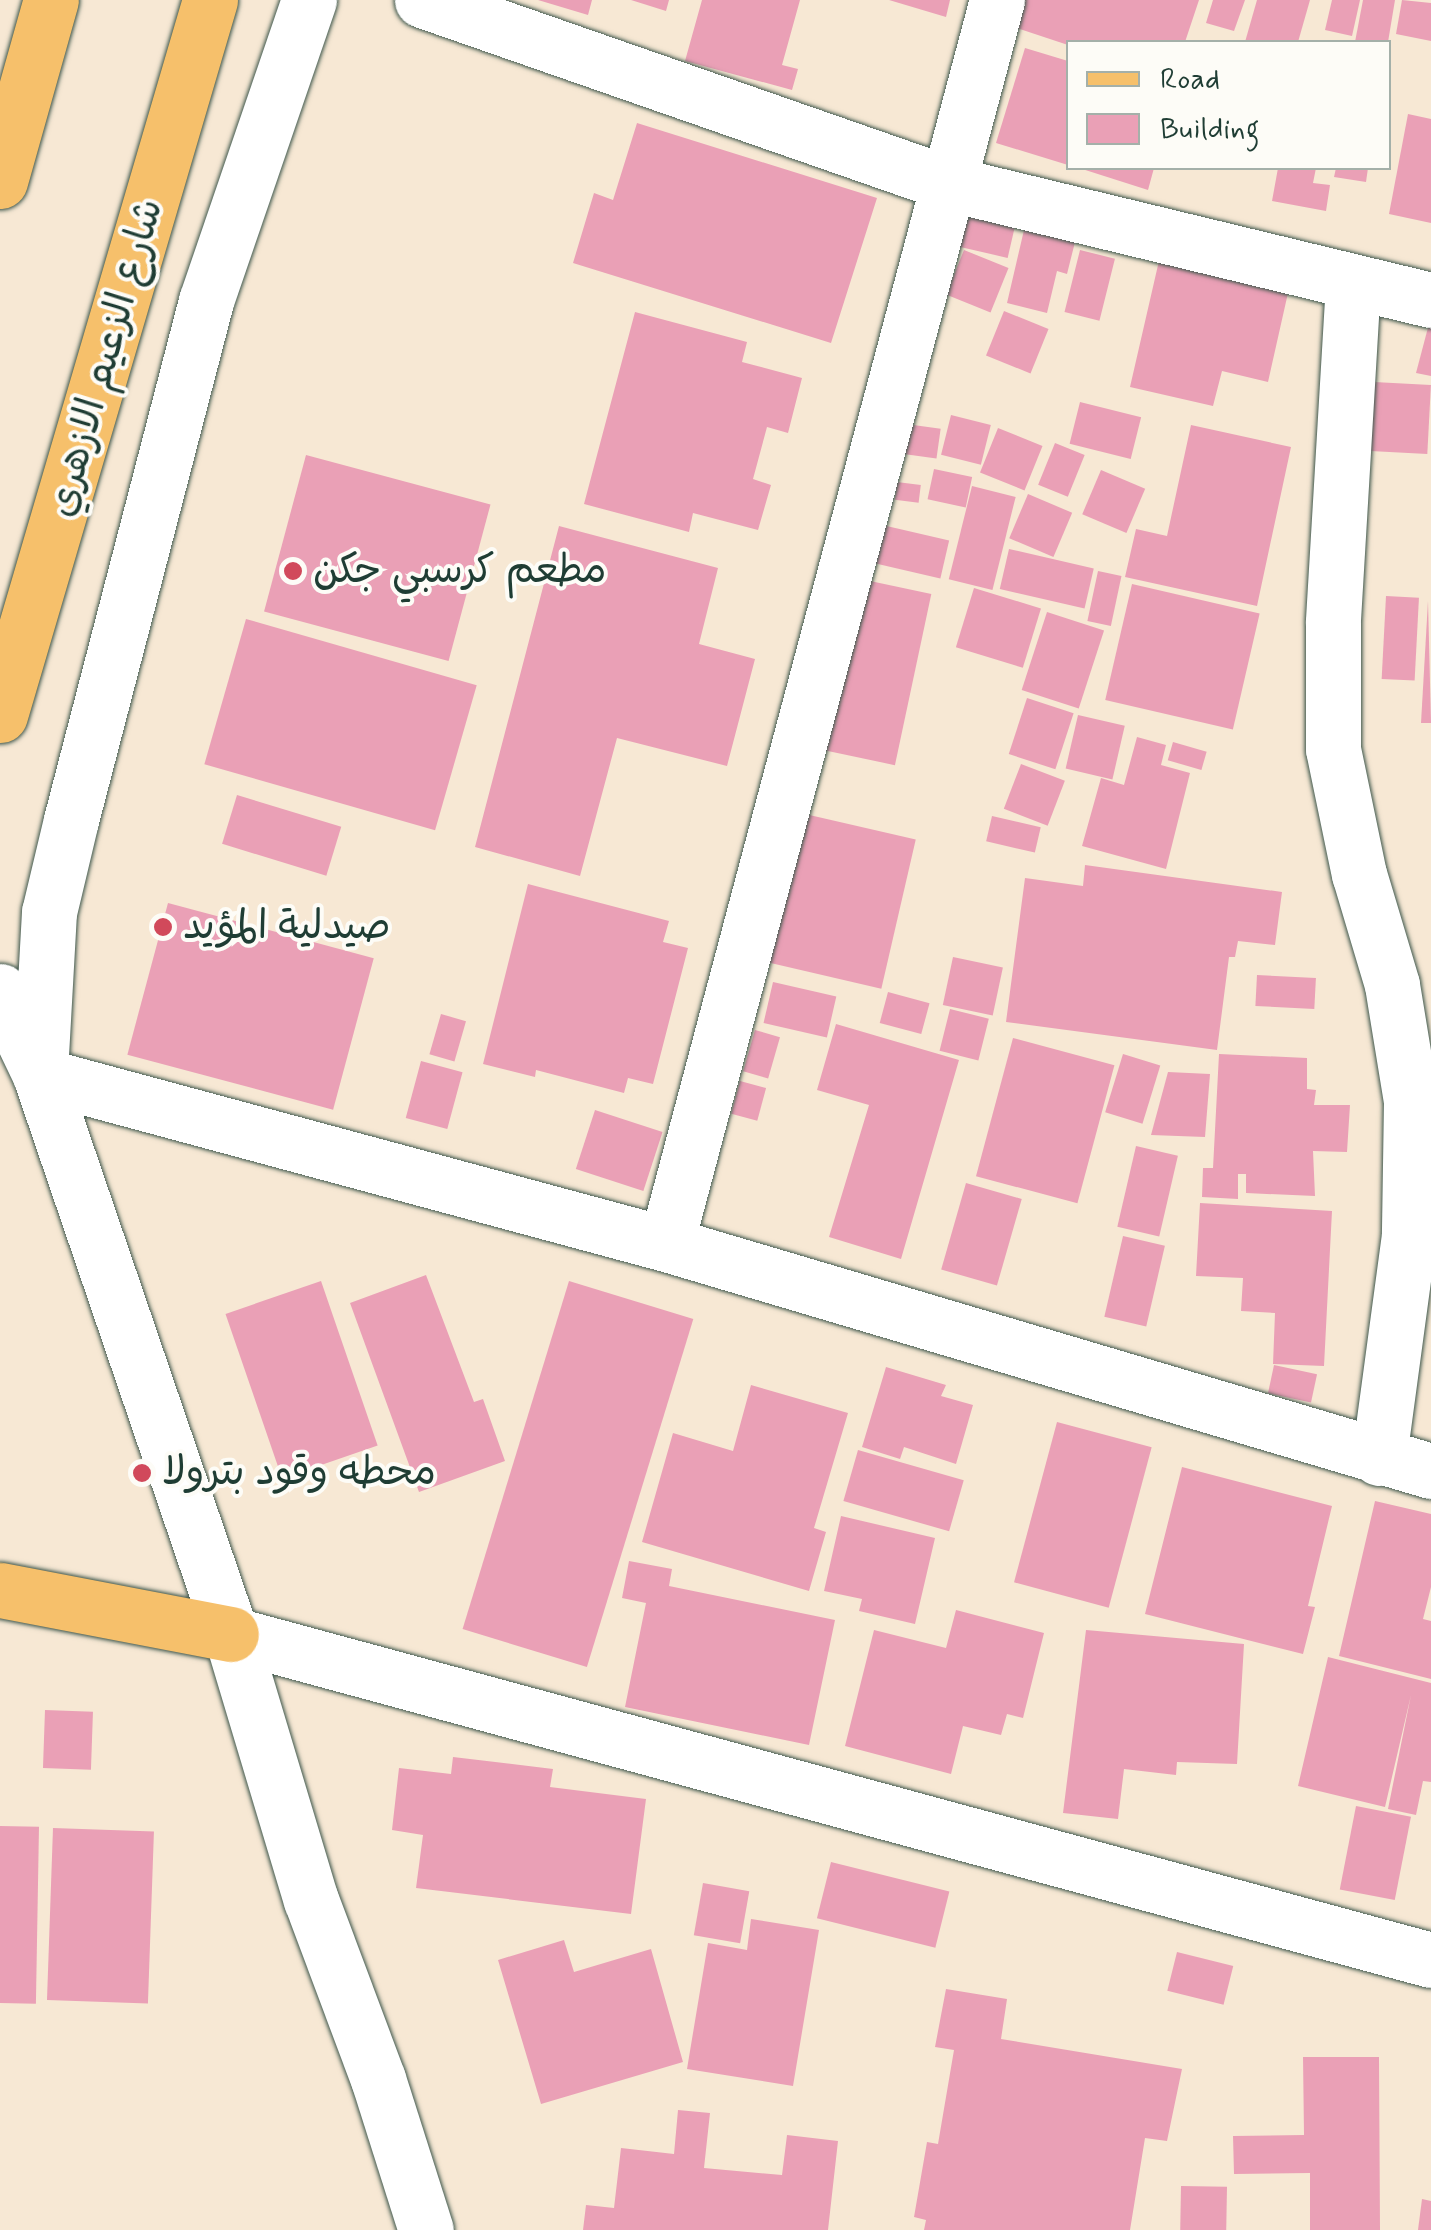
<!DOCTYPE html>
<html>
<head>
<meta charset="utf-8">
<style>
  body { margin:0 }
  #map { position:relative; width:1431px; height:2230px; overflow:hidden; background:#f7e8d4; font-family:Mynerve,"Playpen Sans Arabic",sans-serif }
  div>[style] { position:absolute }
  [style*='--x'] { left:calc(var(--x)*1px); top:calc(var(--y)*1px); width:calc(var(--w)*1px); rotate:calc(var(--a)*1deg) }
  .building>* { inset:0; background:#eaa0b6; transform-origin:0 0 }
  .roads { filter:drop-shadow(0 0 2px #3f574c) drop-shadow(0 0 2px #3f574c) }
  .minor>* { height:55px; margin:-27.5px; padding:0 27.5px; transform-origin:27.5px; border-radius:27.5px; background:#fff }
  .major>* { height:55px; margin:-27.5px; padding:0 27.5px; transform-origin:27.5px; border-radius:27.5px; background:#f6c06b }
  .dots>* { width:28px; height:28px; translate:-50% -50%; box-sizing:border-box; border:5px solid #fdfcf7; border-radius:50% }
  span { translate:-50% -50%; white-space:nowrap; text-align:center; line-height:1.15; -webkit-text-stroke:8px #fdfcf7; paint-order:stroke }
  .street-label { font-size:40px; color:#1f3d34 }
  .poi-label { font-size:40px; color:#1f3d34 }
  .left { translate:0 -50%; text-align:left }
  .legend { position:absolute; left:1066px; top:40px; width:325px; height:130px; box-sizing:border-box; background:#fdfcf7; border:2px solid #a4b0a9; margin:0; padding:12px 18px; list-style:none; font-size:30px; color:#1f3d34 }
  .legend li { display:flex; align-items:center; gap:20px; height:50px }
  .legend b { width:50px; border:2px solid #a4b0a9 }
</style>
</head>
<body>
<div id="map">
  <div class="building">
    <i style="clip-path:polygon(538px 0,592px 0,588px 15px)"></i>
    <i style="clip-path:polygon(631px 0,669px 0,666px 11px)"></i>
    <i style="clip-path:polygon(702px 0,800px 0,782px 65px,798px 69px,792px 90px,685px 61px)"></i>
    <i style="clip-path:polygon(889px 0,950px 0,946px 17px)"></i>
    <i style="clip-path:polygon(1010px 0,1199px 0,1185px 42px,1068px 45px,1002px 23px)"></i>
    <i style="clip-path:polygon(1213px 0,1245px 0,1234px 31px,1206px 23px)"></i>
    <i style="clip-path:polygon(1257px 0,1310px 0,1298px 42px,1245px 42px)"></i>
    <i style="clip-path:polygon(1332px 0,1360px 0,1352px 36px,1325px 30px)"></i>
    <i style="clip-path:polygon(1363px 0,1395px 0,1388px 42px,1355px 42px)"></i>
    <i style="clip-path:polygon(1402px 0,1431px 3px,1431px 41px,1396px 34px)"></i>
    <i style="clip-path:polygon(1025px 48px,1068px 61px,1068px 165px,996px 143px)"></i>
    <i style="clip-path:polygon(1408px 114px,1431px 119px,1431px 223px,1389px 214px)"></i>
    <i style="clip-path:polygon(637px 123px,877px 198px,831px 343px,573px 263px,594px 193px,613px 200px)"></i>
    <i style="clip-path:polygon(1079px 168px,1154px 168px,1148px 190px)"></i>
    <i style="clip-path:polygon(1278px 168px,1316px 168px,1313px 183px,1330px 185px,1326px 211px,1272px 201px)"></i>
    <i style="clip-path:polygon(1336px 168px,1368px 168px,1366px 182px,1334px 177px)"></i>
    <i style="left:965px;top:207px;width:53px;height:40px;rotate:13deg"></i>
    <i style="clip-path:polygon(1024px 230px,1075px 242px,1067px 274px,1057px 271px,1047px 313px,1007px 303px)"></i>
    <i style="left:964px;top:250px;width:48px;height:48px;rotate:22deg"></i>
    <i style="left:1080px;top:250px;width:36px;height:64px;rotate:14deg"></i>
    <i style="clip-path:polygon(1161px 252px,1290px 284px,1268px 382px,1222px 371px,1213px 406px,1130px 387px)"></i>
    <i style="left:1004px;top:311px;width:48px;height:48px;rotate:22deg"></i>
    <i style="clip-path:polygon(635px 312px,747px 342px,742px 362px,802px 378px,788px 433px,767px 427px,753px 479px,771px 485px,758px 530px,693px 513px,689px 532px,584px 504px)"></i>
    <i style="clip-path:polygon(1430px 320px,1431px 320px,1431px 376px,1416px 373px)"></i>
    <i style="left:1374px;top:382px;width:57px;height:69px;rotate:3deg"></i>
    <i style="left:1080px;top:402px;width:63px;height:43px;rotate:14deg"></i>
    <i style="left:951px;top:415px;width:41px;height:41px;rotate:14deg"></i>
    <i style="left:906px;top:424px;width:35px;height:30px;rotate:8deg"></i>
    <i style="clip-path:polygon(1191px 425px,1291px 447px,1257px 606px,1125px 577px,1136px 529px,1167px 536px)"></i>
    <i style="left:998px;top:428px;width:48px;height:48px;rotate:22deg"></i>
    <i style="left:1055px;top:443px;width:32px;height:45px;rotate:22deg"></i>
    <i style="left:306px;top:455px;width:191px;height:162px;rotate:15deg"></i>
    <i style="left:934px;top:469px;width:39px;height:31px;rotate:12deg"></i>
    <i style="left:1101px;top:470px;width:48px;height:48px;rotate:23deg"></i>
    <i style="left:897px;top:482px;width:24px;height:18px;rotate:7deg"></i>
    <i style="left:972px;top:486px;width:45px;height:96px;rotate:14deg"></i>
    <i style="left:1028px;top:494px;width:48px;height:48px;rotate:23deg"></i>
    <i style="left:878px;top:524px;width:73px;height:39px;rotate:13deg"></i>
    <i style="clip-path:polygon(559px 526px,718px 568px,699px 644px,755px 659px,727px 766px,617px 738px,580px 876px,475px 847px)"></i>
    <i style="left:1009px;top:549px;width:87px;height:41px;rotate:13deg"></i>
    <i style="left:1098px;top:571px;width:24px;height:51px;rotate:12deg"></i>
    <i style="left:856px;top:578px;width:77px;height:175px;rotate:12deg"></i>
    <i style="left:1132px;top:584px;width:131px;height:119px;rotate:13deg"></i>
    <i style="left:974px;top:588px;width:70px;height:62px;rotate:17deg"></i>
    <i style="left:1386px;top:596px;width:33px;height:83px;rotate:3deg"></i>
    <i style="clip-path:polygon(1428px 601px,1431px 723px,1421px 723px)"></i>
    <i style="left:1047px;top:612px;width:60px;height:82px;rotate:18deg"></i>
    <i style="left:246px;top:619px;width:240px;height:151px;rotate:16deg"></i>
    <i style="left:1027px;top:698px;width:49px;height:59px;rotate:18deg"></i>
    <i style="left:1078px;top:715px;width:48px;height:55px;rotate:13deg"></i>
    <i style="clip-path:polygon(1137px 737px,1166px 745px,1161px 765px,1190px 773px,1166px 869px,1082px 846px,1101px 778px,1124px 785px)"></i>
    <i style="left:1173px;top:742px;width:35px;height:19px;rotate:16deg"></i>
    <i style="left:1021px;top:764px;width:47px;height:48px;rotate:21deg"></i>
    <i style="left:237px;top:795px;width:109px;height:51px;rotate:17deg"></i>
    <i style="left:792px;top:811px;width:127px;height:153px;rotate:13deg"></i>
    <i style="left:992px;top:816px;width:50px;height:26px;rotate:13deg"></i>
    <i style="clip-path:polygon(1085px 865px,1282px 892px,1275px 945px,1238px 941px,1235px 957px,1229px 957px,1217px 1050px,1006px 1022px,1025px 878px,1083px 886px)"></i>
    <i style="clip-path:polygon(528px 884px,669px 921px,663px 942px,688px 948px,653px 1084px,628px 1078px,624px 1093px,536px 1070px,535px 1077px,483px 1064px)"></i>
    <i style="left:168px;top:903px;width:213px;height:157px;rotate:15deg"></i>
    <i style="left:953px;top:957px;width:51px;height:49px;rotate:12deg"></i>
    <i style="left:1257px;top:975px;width:59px;height:31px;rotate:3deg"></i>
    <i style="left:773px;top:982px;width:65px;height:42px;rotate:13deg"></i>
    <i style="left:888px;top:992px;width:43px;height:32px;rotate:15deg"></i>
    <i style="left:950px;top:1009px;width:40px;height:43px;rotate:14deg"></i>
    <i style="left:441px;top:1014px;width:26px;height:42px;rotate:16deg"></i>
    <i style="clip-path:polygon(836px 1024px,959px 1060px,901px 1259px,829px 1237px,869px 1105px,817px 1090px)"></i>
    <i style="left:755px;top:1030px;width:26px;height:43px;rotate:16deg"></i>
    <i style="left:1013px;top:1038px;width:105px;height:143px;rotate:15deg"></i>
    <i style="left:1123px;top:1054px;width:39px;height:61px;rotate:17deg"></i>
    <i style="clip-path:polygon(1219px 1054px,1307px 1058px,1307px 1089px,1316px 1090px,1314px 1105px,1350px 1105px,1347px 1152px,1313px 1151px,1315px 1196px,1246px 1193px,1246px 1174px,1238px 1174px,1238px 1199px,1202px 1197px,1203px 1168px,1213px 1168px)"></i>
    <i style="left:421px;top:1061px;width:43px;height:59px;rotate:15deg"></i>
    <i style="clip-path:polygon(1168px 1072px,1210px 1074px,1205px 1137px,1151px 1135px)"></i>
    <i style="left:740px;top:1081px;width:27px;height:34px;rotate:15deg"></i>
    <i style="left:595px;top:1110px;width:71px;height:62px;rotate:18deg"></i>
    <i style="left:1136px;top:1146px;width:43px;height:83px;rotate:13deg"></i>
    <i style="left:966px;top:1183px;width:58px;height:90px;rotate:16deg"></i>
    <i style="clip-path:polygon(1200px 1203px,1332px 1211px,1324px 1366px,1273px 1364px,1275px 1313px,1241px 1311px,1243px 1278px,1196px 1276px)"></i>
    <i style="left:1123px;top:1236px;width:43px;height:83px;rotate:13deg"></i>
    <i style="clip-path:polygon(426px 1275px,474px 1402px,483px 1399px,505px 1461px,419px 1492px,350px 1303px)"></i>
    <i style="left:321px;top:1281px;width:174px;height:101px;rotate:71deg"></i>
    <i style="left:569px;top:1281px;width:130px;height:364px;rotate:17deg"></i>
    <i style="left:1274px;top:1365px;width:44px;height:29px;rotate:12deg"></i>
    <i style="clip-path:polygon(886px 1367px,946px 1385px,941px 1396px,973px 1405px,956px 1464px,904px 1447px,900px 1459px,862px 1447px)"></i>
    <i style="clip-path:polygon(751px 1385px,848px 1413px,814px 1528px,826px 1532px,809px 1591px,642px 1542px,673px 1433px,733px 1451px)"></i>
    <i style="left:1057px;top:1422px;width:98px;height:166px;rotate:15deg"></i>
    <i style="left:858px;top:1450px;width:110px;height:53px;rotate:16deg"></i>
    <i style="clip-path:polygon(1182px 1467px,1332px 1506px,1308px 1606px,1315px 1607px,1303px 1654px,1145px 1614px)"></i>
    <i style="clip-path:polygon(1375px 1501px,1431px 1514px,1431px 1587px,1423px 1619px,1431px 1621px,1431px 1679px,1339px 1656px)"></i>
    <i style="clip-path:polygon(841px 1516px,935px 1538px,915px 1624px,859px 1611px,862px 1599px,824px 1591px)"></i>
    <i style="clip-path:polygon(629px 1561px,672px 1569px,669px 1586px,835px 1620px,809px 1745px,625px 1707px,646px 1603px,622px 1598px)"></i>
    <i style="clip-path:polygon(956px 1610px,1044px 1633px,1023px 1718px,1007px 1714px,1001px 1735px,963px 1726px,951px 1774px,845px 1746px,874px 1630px,946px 1648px)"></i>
    <i style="clip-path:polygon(1086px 1630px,1244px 1644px,1237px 1764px,1177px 1762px,1176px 1775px,1124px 1769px,1118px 1819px,1063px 1813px)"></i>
    <i style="clip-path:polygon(1328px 1657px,1431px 1683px,1431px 1782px,1423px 1781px,1416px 1815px,1388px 1809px,1411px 1695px,1385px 1807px,1298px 1786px)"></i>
    <i style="left:45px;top:1710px;width:48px;height:58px;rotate:2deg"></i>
    <i style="clip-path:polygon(453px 1757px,553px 1769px,550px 1787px,646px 1799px,631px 1914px,416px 1888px,423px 1835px,392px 1830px,399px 1768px,451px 1774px)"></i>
    <i style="left:1356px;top:1806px;width:56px;height:85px;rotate:11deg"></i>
    <i style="left:0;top:1826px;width:39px;height:177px;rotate:1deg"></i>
    <i style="left:53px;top:1828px;width:101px;height:172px;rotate:2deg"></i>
    <i style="left:831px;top:1862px;width:122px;height:58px;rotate:14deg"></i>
    <i style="left:703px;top:1883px;width:47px;height:53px;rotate:10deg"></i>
    <i style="clip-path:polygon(751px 1919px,819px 1930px,793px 2086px,687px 2069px,708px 1943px,747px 1950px)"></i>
    <i style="clip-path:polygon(564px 1940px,574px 1972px,651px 1949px,683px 2062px,541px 2104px,498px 1960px)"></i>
    <i style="left:1177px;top:1952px;width:58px;height:40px;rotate:14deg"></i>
    <i style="clip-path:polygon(946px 1989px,1007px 1999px,1001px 2039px,1182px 2069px,1167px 2141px,1145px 2138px,1130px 2230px,924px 2230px,926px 2220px,914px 2217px,927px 2142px,938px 2144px,954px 2050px,935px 2047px)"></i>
    <i style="clip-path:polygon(1303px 2057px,1379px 2057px,1380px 2230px,1310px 2230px,1310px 2173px,1234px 2174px,1233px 2136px,1304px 2135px)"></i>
    <i style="clip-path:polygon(678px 2110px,710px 2113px,704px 2168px,782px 2175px,787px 2135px,838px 2141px,828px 2230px,583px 2230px,586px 2205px,614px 2208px,621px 2148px,674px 2154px)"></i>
    <i style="left:1181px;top:2186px;width:46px;height:44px;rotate:1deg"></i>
    <i style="clip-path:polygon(1422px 2199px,1431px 2201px,1431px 2230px,1418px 2230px)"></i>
  </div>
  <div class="roads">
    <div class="minor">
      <i style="--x:309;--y:0;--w:318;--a:108.9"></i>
      <i style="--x:206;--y:301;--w:536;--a:104.58"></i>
      <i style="--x:71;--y:820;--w:95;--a:103.4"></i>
      <i style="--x:49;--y:912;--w:163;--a:93.2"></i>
      <i style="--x:40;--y:1075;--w:648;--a:15.11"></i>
      <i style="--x:666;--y:1244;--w:798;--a:16.53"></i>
      <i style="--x:422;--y:0;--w:556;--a:19.22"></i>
      <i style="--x:947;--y:183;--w:498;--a:13.6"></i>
      <i style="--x:1353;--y:283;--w:341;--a:93.4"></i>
      <i style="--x:1333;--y:623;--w:126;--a:90"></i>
      <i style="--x:1333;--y:749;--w:128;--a:78.3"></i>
      <i style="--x:1359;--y:874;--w:116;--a:73.4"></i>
      <i style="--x:1392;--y:985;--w:118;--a:80.7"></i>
      <i style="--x:1411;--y:1101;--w:134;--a:90.9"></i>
      <i style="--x:1409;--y:1235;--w:225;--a:97.7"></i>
      <i style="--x:0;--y:991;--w:93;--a:64.5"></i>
      <i style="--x:40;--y:1075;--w:591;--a:71.14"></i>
      <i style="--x:231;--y:1634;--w:278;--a:73.3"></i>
      <i style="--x:311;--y:1900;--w:191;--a:69.5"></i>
      <i style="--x:378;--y:2079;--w:158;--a:72.4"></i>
      <i style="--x:666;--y:1244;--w:1287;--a:-75.1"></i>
      <i style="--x:231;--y:1634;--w:1243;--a:15.2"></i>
    </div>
    <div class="major">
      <i style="--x:0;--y:181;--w:188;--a:-74.3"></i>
      <i style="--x:0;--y:715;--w:745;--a:-73.63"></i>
      <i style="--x:0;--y:1590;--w:235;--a:10.8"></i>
    </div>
  </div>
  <div class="dots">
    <i style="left:293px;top:571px;background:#d1495b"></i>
    <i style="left:163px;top:927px;background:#d1495b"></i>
    <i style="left:142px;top:1473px;background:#d1495b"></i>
  </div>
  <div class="street-label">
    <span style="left:106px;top:358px;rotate:-74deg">شارع الزعيم الازهري</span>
  </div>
  <div class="poi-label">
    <span class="left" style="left:313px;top:571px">مطعم كرسبي جكن</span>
    <span class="left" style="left:183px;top:927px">صيدلية المؤيد</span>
    <span class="left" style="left:162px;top:1473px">محطه وقود بترولا</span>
  </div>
  <ul class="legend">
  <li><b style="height:12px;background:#f6c06b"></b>Road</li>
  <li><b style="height:28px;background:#eaa0b6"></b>Building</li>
  </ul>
</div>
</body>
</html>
